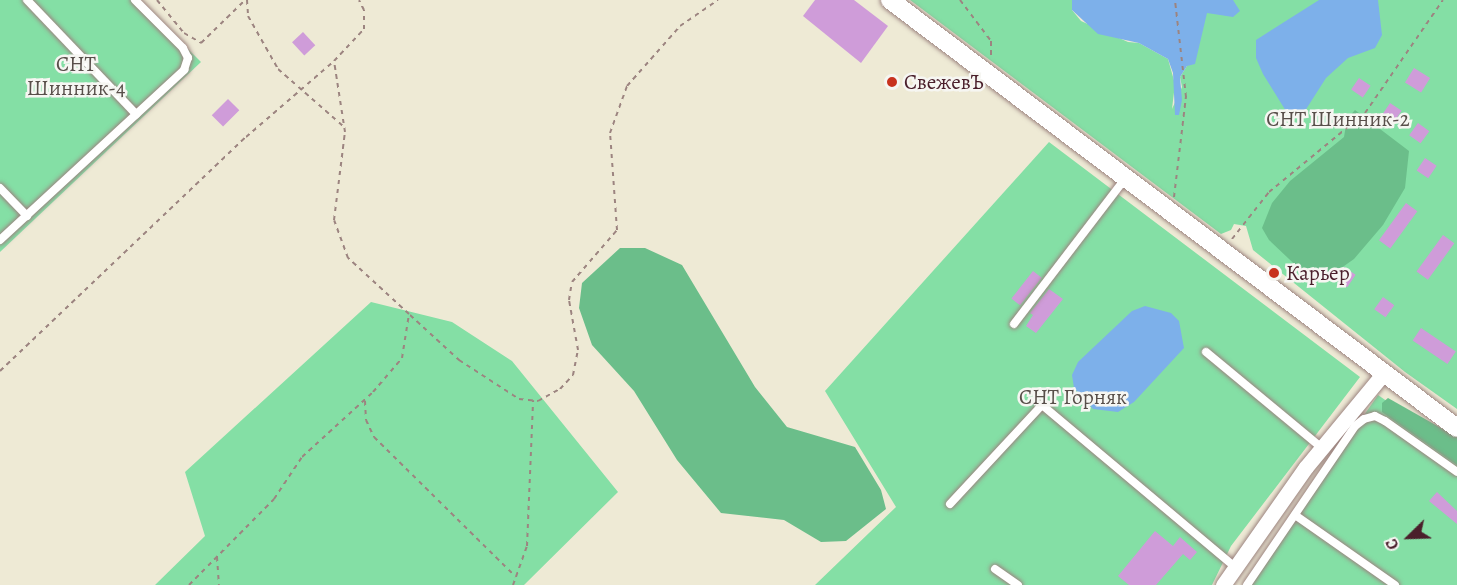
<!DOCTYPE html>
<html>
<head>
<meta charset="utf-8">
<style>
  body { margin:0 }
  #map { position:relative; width:1457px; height:585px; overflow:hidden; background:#eeead5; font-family:Alegreya,serif }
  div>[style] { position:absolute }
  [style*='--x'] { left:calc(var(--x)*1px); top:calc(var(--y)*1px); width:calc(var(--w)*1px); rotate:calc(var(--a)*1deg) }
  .green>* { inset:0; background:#84dfa5 }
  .forest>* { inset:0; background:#6bbe8a }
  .water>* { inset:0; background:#7db0ea }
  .building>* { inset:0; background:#cf9cd9; transform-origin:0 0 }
  .path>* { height:2px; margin-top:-1px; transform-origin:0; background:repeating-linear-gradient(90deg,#9c8480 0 4.5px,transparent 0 9px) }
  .roads { filter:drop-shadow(0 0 2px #9c8480) drop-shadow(0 0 2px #9c8480) }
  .service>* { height:8px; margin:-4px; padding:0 4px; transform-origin:4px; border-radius:4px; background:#fff }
  .minor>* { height:15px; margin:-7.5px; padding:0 7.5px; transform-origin:7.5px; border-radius:7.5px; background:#fff }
  .tertiary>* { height:18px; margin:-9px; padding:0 9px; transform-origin:9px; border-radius:9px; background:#fff }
  .dots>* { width:16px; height:16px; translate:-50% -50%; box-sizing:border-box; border:3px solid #f6f6f2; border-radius:50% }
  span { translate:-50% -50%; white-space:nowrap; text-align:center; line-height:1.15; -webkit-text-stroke:5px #f6f6f2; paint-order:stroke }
  .park-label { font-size:21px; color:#584f4a }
  .poi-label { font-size:21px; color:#4a1f2b }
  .left { translate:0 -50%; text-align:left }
  .north { position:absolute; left:1379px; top:507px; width:60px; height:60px; -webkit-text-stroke:4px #f6f6f2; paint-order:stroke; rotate:247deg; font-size:16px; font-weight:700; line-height:24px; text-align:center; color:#4a1f2b }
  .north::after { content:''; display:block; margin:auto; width:21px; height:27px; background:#4a1f2b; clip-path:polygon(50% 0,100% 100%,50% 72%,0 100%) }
</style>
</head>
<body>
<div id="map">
  <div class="green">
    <i style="clip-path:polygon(0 0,139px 0,201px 62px,0 252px)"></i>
    <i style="clip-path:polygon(910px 0,1072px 0,1072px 10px,1081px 21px,1128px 42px,1139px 43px,1168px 59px,1175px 84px,1172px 109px,1182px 87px,1180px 77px,1187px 66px,1179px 0,1457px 0,1457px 409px,1405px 372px,1253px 250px,1246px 226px,1234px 224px,1231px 230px,1221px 234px)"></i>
    <i style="clip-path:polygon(1049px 142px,1360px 377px,1231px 546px,1212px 585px,815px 585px,896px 507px,825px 391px)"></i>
    <i style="clip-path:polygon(371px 302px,452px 322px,512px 361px,618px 492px,524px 585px,155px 585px,205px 536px,185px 472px)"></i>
    <i style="clip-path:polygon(1378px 395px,1457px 450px,1457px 585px,1246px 585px)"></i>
  </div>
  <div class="forest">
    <i style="clip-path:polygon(1355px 110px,1409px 151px,1405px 188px,1383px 225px,1354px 259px,1327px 278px,1308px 277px,1269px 240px,1262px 228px,1272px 203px,1290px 181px,1344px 137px,1347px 119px)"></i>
    <i style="clip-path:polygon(620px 248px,645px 248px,682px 265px,755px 387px,787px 427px,855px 447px,881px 490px,886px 509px,846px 541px,821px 542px,784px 520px,721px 513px,677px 460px,634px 391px,592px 345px,579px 308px,582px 283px)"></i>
    <i style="clip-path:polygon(1388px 398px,1457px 437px,1457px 465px,1382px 412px,1382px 403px)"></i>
  </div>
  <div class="water">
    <i style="clip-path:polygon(1072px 0,1233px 0,1240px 11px,1233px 17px,1207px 13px,1195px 64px,1187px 66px,1180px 77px,1182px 100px,1179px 115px,1175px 115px,1173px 73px,1168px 59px,1139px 43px,1098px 34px,1072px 10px)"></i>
    <i style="clip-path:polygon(1319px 0,1378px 0,1382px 35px,1375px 48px,1348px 58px,1326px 78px,1303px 114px,1289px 116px,1263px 74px,1256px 58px,1256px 40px)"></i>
    <i style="clip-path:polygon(1145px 306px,1171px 313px,1179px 321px,1184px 348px,1134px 402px,1118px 412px,1093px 409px,1074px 388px,1072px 375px,1078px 362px,1132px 311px)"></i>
  </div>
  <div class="building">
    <i style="clip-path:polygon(815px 0,854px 0,888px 26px,861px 63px,803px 16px)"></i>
    <i style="left:303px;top:32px;width:18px;height:15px;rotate:47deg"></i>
    <i style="left:1414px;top:68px;width:19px;height:17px;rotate:32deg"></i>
    <i style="left:1359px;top:78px;width:14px;height:14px;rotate:34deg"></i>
    <i style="left:228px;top:99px;width:16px;height:23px;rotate:45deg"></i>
    <i style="left:1390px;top:103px;width:14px;height:15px;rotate:34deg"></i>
    <i style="left:1418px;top:123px;width:14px;height:15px;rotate:36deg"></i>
    <i style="left:1425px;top:158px;width:14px;height:15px;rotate:34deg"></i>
    <i style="left:1406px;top:203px;width:14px;height:46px;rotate:36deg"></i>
    <i style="left:1443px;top:235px;width:14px;height:45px;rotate:36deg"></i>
    <i style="left:1344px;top:267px;width:14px;height:15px;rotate:34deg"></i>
    <i style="left:1033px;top:271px;width:11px;height:35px;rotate:38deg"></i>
    <i style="clip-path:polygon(1049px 289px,1063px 299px,1036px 333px,1026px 326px,1033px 315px,1030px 313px)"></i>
    <i style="left:1383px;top:297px;width:14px;height:15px;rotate:36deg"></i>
    <i style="left:1421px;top:328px;width:42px;height:15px;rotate:34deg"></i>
    <i style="clip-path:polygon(1437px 492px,1457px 511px,1457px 524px,1429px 501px)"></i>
    <i style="clip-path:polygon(1155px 531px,1173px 546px,1180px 537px,1197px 552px,1190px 560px,1183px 554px,1156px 585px,1129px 585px,1118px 576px)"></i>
  </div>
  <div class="path">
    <i style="--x:157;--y:0;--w:43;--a:50.7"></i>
    <i style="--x:184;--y:33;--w:20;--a:30"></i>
    <i style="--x:201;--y:43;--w:62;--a:-44.3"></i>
    <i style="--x:247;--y:0;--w:16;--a:86"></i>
    <i style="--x:248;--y:16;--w:61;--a:60.5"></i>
    <i style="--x:278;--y:69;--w:88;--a:41.3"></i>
    <i style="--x:960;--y:0;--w:51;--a:52.9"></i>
    <i style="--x:991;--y:41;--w:17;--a:90"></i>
    <i style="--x:1174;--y:197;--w:101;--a:-83.2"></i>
    <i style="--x:1186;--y:97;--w:98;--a:-96.5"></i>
    <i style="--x:1232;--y:239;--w:60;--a:-51.8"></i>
    <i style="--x:1269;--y:192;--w:124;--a:-39.5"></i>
    <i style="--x:1365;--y:113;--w:137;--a:-55.4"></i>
    <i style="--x:410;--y:315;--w:67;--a:42.6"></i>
    <i style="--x:459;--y:360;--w:72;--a:33"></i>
    <i style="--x:519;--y:399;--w:19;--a:6"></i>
    <i style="--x:538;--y:401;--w:25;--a:-29"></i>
    <i style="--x:560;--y:389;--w:19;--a:-47"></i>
    <i style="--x:573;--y:375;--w:25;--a:-79"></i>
    <i style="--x:578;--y:350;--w:51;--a:-100.2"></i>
    <i style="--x:569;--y:300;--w:18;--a:-81"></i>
    <i style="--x:572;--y:282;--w:69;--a:-49.1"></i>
    <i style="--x:617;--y:230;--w:97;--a:-94.1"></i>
    <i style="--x:610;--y:133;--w:50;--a:-70.1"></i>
    <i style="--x:627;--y:86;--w:80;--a:-48.5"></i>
    <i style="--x:680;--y:26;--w:46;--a:-34.4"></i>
    <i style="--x:0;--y:371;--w:340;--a:-43.6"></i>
    <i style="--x:246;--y:137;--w:116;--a:-40.8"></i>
    <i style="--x:365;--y:401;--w:19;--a:87"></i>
    <i style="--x:366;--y:420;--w:19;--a:65"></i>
    <i style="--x:374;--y:437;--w:199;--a:44.6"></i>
    <i style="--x:217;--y:557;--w:28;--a:86"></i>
    <i style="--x:189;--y:585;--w:121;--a:-45.3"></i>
    <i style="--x:274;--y:499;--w:50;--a:-56.3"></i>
    <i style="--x:302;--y:457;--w:96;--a:-42.5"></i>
    <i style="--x:373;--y:392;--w:45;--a:-49.5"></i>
    <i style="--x:402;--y:358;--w:45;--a:-81"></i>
    <i style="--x:409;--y:314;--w:83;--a:-137.4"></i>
    <i style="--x:348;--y:258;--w:40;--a:-110.2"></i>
    <i style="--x:334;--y:220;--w:89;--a:-82.9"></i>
    <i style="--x:345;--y:132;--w:72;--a:-98.8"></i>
    <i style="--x:334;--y:61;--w:44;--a:-46.8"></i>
    <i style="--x:364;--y:29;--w:19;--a:-90"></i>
    <i style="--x:364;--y:10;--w:11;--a:-117"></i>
    <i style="--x:513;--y:585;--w:41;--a:-70.3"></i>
    <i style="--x:527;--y:546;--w:146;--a:-87.6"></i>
  </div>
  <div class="roads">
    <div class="service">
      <i style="--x:27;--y:0;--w:158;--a:46.3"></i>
      <i style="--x:0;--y:188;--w:39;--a:46"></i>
      <i style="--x:0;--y:240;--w:251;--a:-42.7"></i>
      <i style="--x:184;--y:70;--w:13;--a:-72"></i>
      <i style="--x:188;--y:58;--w:11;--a:-117"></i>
      <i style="--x:183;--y:48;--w:68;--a:-135"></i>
      <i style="--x:1014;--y:324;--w:183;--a:-52.6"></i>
      <i style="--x:1206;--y:352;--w:151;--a:39.6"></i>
      <i style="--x:950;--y:504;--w:135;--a:-47.1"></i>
      <i style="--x:1042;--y:405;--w:252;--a:40"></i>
      <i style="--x:1295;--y:515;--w:122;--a:35"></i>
      <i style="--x:995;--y:569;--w:28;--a:35"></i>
      <i style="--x:1247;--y:585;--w:192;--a:-55.8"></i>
      <i style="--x:1355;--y:426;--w:11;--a:-38"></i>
      <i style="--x:1364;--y:419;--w:11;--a:-15"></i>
      <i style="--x:1375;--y:416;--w:11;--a:27"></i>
      <i style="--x:1385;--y:421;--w:88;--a:35.3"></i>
    </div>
    <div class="minor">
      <i style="--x:1223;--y:585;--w:144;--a:-54.9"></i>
      <i style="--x:1306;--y:467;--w:121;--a:-50.4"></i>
    </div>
    <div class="tertiary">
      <i style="--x:890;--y:0;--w:710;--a:37.05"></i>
    </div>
  </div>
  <div class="dots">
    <i style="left:892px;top:82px;background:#c8321e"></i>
    <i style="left:1274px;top:273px;background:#c8321e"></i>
  </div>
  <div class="park-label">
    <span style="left:76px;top:76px">СНТ<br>Шинник-4</span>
    <span style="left:1338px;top:119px">СНТ Шинник-2</span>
    <span style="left:1073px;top:397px">СНТ Горняк</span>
  </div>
  <div class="poi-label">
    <span class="left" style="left:904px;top:82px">СвежевЪ</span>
    <span class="left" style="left:1286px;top:273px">Карьер</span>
  </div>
  <div class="north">С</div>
</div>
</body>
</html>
